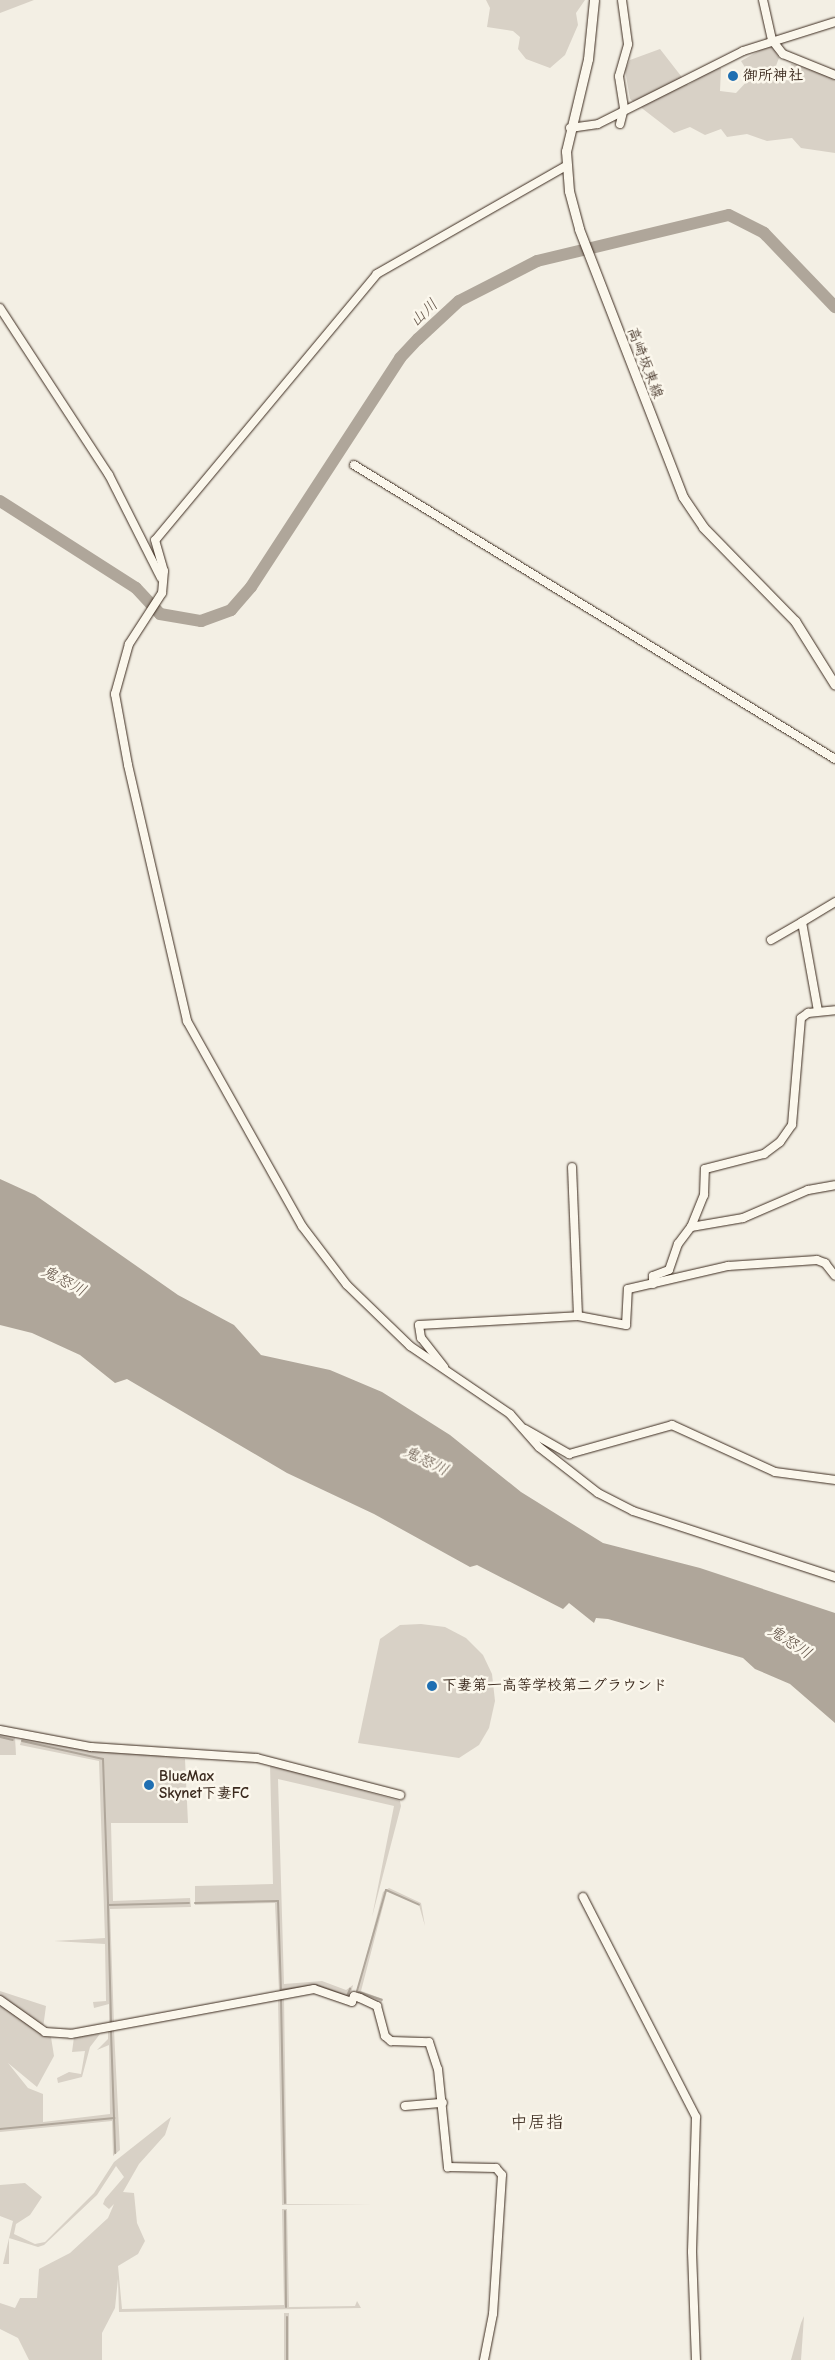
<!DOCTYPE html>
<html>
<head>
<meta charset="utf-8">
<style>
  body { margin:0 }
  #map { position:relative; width:835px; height:2360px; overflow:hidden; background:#f3efe4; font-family:"Comic Neue","Klee One",sans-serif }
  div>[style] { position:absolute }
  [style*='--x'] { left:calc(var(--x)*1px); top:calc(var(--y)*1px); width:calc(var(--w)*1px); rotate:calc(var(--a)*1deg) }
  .green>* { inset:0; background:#d8d1c6; transform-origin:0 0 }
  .water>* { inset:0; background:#afa69a }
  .stream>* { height:2px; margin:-1px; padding:0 1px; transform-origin:1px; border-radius:1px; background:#afa69a }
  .river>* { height:12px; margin:-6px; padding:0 6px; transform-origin:6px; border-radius:6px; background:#afa69a }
  .roads { filter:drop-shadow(0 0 1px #3b2a1e) drop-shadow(0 0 1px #3b2a1e) }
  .minor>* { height:8px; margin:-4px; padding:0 4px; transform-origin:4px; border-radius:4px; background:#fbf7ec }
  .major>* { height:9px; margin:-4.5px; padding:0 4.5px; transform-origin:4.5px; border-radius:4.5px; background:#fbf7ec }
  .dots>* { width:14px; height:14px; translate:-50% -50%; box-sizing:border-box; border:2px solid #fbf7ec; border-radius:50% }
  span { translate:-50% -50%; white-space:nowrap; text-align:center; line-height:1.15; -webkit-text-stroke:5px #fbf7ec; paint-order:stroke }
  .poi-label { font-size:15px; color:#3b2a1e; font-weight:700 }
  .left { translate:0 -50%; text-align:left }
  .street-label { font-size:15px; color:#3b2a1e }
  .water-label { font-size:16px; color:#645549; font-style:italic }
  .quarter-label { font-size:18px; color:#3b2a1e }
</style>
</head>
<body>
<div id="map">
  <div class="green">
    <i style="clip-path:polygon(0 0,34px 0,0 13px)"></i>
    <i style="clip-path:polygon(486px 0,585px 0,576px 13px,578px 25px,565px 55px,550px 68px,526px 59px,518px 49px,520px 37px,513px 31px,487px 27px,490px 8px)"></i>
    <i style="clip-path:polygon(771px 44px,779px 58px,774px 71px,777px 82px,788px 80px,791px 64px,835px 69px,835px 153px,801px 148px,792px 138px,767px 141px,747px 134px,727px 137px,721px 129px,705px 135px,690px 127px,674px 133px,630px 99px,625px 70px,630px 60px,660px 49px,688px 85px,716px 67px,721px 68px,720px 91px,736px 93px,751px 77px,741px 61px)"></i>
    <i style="clip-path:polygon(421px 1624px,445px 1627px,466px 1638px,483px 1655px,492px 1674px,495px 1701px,489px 1728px,479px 1745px,459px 1758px,358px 1743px,380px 1639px,400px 1625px)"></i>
    <i style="clip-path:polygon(0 1733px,15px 1737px,16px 1755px,0 1755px)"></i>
    <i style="clip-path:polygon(22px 1737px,185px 1759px,188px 1823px,111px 1823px,113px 1901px,190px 1898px,191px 1907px,110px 1909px,114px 2025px,109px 2026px,109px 2004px,94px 2008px,93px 2002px,106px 2001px,105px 1944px,54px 1941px,105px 1938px,99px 1761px,20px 1745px)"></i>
    <i style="clip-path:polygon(270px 1764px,400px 1801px,401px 1806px,372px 1917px,394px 1806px,278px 1779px,284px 1984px,322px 1981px,346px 1990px,353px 1985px,350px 1998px,329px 1990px,279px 1992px,275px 1903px,195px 1905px,195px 1886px,273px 1884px)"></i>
    <i style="clip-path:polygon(389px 1888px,421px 1903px,425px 1926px,419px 1905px,387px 1891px,361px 1991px,383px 1999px,381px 2004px,357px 1993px,383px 1892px)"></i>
    <i style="clip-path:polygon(0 1991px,46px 2006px,43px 2028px,51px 2037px,54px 2056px,37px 2087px,8px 2063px,28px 2088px,43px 2094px,43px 2122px,110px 2114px,109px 2045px,97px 2050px,108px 2039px,108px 2031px,114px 2030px,120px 2150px,113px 2156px,112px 2121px,0 2132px)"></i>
    <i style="clip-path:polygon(284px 1996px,287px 2204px,373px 2204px,282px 2205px,278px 1997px)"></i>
    <i style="clip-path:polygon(100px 2034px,90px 2047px,82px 2077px,58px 2083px,57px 2078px,69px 2072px,81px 2074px,85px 2051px,72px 2052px,74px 2037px)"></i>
    <i style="clip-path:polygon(171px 2117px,165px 2135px,139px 2164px,123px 2192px,134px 2193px,137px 2223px,145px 2241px,138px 2254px,118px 2266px,122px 2309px,284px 2305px,282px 2209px,287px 2209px,289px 2307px,355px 2306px,357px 2301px,361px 2308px,119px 2312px,118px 2279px,115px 2308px,102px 2333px,102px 2360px,29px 2360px,18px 2338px,0 2329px,0 2303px,15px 2308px,20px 2298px,37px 2298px,39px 2269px,70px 2253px,108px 2218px,114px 2204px,109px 2209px,103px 2204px,105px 2199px,124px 2177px,116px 2166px,97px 2195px,44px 2245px,38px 2247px,9px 2238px,9px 2264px,3px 2264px,13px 2221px,0 2216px,0 2185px,25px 2183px,42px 2197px,30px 2215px,16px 2224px,14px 2234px,35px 2244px,45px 2242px,94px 2193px,114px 2162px)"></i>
    <i style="left:284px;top:2313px;width:5px;height:47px"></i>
    <i style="clip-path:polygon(804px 2316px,801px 2360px,791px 2360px,801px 2323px)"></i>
  </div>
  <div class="water">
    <i style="clip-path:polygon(0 1179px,35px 1195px,178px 1295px,234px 1325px,261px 1355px,330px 1370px,382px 1392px,450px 1435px,521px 1492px,603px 1543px,700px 1568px,835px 1613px,835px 1723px,790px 1684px,755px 1669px,743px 1658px,608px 1619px,596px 1618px,594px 1623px,569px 1603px,563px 1609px,477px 1565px,470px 1567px,374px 1514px,287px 1473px,127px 1379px,115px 1383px,80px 1355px,32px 1333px,0 1325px)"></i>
  </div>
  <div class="stream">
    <i style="--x:0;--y:1737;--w:13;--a:13"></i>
    <i style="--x:22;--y:1741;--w:83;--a:12.5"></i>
    <i style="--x:103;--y:1759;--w:146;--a:88"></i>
    <i style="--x:108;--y:1905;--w:81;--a:-1.4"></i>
    <i style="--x:195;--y:1903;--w:83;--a:-1.4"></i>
    <i style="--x:278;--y:1901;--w:89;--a:88.1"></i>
    <i style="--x:281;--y:1990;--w:35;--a:-8"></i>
    <i style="--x:316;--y:1985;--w:33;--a:20"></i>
    <i style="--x:347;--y:1996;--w:8;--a:-67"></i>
    <i style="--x:108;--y:1906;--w:117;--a:88.5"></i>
    <i style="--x:357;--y:1991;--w:105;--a:-74"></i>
    <i style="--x:386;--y:1890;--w:36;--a:24"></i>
    <i style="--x:359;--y:1992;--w:24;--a:19"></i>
    <i style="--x:281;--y:1998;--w:205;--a:88.9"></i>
    <i style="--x:114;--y:2118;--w:35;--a:88"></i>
    <i style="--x:0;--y:2129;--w:115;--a:-5.5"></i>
    <i style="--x:114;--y:2118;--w:88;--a:-92"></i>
    <i style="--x:285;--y:2211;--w:96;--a:89.4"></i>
    <i style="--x:287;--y:2317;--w:43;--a:90"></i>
  </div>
  <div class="river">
    <i style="--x:0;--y:501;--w:161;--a:32.6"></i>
    <i style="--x:136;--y:588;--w:35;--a:47"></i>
    <i style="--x:160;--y:614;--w:42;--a:9.7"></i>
    <i style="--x:201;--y:621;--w:32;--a:-20"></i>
    <i style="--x:231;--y:610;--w:30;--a:-49"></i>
    <i style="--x:251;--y:587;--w:273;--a:-56.9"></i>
    <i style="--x:400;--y:358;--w:26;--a:-47"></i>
    <i style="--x:418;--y:339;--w:56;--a:-42.8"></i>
    <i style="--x:459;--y:301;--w:88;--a:-27.1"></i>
    <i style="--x:537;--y:261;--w:197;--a:-13.5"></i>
    <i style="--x:729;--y:215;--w:39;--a:27"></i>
    <i style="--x:764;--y:233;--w:103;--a:46.2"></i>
  </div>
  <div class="roads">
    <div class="minor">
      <i style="--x:763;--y:0;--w:41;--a:77.3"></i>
      <i style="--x:772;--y:40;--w:18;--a:52"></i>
      <i style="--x:783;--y:54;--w:56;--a:22"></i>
      <i style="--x:620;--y:124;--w:16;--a:-76"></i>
      <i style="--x:624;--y:108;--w:32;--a:-99"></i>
      <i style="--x:619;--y:76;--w:33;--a:-74"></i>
      <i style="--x:628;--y:44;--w:44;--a:-97.8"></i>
      <i style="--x:570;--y:128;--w:28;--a:-8"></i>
      <i style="--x:598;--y:124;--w:162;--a:-26.7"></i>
      <i style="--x:743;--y:51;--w:96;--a:-17.5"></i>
      <i style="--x:566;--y:166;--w:218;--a:150.3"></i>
      <i style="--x:377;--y:274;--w:346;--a:129.8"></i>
      <i style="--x:155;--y:540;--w:32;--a:74"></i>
      <i style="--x:164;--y:571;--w:22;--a:95"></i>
      <i style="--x:162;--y:593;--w:61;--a:122.9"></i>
      <i style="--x:129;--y:644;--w:52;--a:105.6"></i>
      <i style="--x:115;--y:694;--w:72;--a:79.6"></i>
      <i style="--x:128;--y:765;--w:263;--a:77"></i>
      <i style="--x:187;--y:1021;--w:235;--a:60.7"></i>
      <i style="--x:302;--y:1226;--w:74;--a:52.7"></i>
      <i style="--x:347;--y:1285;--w:88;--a:44.1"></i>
      <i style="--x:410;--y:1346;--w:121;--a:34.2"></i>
      <i style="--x:510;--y:1414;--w:44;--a:48.7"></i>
      <i style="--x:539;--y:1447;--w:75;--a:37.9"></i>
      <i style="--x:598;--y:1493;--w:39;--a:27"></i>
      <i style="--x:633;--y:1511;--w:213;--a:18.1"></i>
      <i style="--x:0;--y:308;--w:199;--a:56.9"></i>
      <i style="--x:109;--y:475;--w:115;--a:63.2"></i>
      <i style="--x:354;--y:465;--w:564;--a:31.43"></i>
      <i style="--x:771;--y:940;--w:36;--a:-30"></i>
      <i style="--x:818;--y:1011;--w:90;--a:-100.2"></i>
      <i style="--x:802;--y:922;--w:39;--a:-31"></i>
      <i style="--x:691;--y:1227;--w:53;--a:-9.8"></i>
      <i style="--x:743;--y:1218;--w:71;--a:-23.3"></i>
      <i style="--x:808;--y:1190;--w:27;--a:-10"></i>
      <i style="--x:653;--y:1284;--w:8;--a:-90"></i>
      <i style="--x:653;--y:1276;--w:17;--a:-21"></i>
      <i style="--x:669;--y:1270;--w:28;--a:-71"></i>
      <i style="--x:678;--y:1244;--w:21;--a:-53"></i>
      <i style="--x:691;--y:1227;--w:35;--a:-68"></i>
      <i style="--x:704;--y:1195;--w:26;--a:-88"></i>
      <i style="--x:705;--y:1169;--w:61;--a:-14.3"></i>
      <i style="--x:764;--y:1154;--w:20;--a:-37"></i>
      <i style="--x:780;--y:1142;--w:21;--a:-55"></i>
      <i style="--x:792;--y:1125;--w:107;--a:-85.2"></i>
      <i style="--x:801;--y:1018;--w:9;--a:-36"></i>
      <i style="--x:808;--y:1013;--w:27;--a:-6"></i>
      <i style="--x:578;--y:1316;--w:49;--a:10.6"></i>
      <i style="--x:626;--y:1325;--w:36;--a:-87"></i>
      <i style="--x:628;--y:1289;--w:103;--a:-13"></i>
      <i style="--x:728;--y:1266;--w:89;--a:-3.9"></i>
      <i style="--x:817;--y:1260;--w:9;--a:21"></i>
      <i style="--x:825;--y:1263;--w:16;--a:52"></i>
      <i style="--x:444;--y:1367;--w:37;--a:-128"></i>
      <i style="--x:421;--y:1338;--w:13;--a:-99"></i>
      <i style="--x:419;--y:1325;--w:159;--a:-3.2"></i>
      <i style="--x:578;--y:1316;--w:149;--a:-92.3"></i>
      <i style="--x:525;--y:1429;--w:51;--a:29.6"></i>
      <i style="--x:569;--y:1454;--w:107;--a:-15.7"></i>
      <i style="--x:672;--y:1425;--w:113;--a:24.5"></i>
      <i style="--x:775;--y:1472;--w:61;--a:7.6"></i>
      <i style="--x:0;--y:1730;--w:93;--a:10.6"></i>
      <i style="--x:91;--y:1747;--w:166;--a:3.8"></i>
      <i style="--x:257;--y:1758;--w:148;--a:14.5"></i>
      <i style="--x:583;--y:1897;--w:247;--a:62.8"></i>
      <i style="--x:696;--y:2117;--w:135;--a:91.7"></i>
      <i style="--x:692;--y:2252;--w:108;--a:87.9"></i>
      <i style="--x:0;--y:2000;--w:55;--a:35.4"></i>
      <i style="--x:45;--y:2032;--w:26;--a:4"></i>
      <i style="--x:71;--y:2034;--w:247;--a:-10.5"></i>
      <i style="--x:314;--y:1989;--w:40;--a:18.9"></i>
      <i style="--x:352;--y:2002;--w:6;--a:-72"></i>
      <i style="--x:354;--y:1996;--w:6;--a:18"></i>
      <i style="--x:360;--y:1998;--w:19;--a:25"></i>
      <i style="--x:377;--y:2006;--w:31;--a:75"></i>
      <i style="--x:385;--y:2036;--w:8;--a:40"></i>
      <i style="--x:391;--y:2041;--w:38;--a:2"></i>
      <i style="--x:429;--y:2042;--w:28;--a:72"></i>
      <i style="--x:438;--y:2069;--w:99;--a:84.2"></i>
      <i style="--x:448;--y:2167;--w:48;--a:1.2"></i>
      <i style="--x:496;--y:2168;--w:9;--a:49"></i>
      <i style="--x:502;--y:2175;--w:139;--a:93.7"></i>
      <i style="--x:493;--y:2314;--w:47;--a:101.1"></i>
      <i style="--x:405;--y:2106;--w:38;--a:-5"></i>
    </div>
    <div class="major">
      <i style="--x:594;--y:0;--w:59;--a:95.8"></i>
      <i style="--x:588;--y:59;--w:95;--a:103.4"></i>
      <i style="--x:566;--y:151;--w:40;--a:85.7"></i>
      <i style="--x:569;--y:191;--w:39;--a:75"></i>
      <i style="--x:579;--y:229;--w:287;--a:68.8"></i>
      <i style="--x:683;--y:497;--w:36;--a:56"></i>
      <i style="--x:703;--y:527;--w:132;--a:45.6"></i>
      <i style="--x:795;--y:621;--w:75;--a:58"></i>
    </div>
  </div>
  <div class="dots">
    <i style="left:733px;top:76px;background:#1f6fb2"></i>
    <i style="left:432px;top:1686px;background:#1f6fb2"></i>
    <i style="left:149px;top:1785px;background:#1f6fb2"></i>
  </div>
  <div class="poi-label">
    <span class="left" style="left:743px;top:76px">御所神社</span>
    <span class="left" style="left:442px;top:1686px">下妻第一高等学校第二グラウンド</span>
    <span class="left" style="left:159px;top:1785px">BlueMax<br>Skynet下妻FC</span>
  </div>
  <div class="street-label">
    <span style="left:645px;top:363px;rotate:69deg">高崎坂東線</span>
  </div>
  <div class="water-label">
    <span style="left:424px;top:313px;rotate:-44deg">山川</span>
    <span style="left:64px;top:1281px;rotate:28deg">鬼怒川</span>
    <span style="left:426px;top:1461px;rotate:26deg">鬼怒川</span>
    <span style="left:790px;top:1642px;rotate:33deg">鬼怒川</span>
  </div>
  <div class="quarter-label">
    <span style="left:537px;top:2123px">中居指</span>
  </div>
</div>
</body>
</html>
